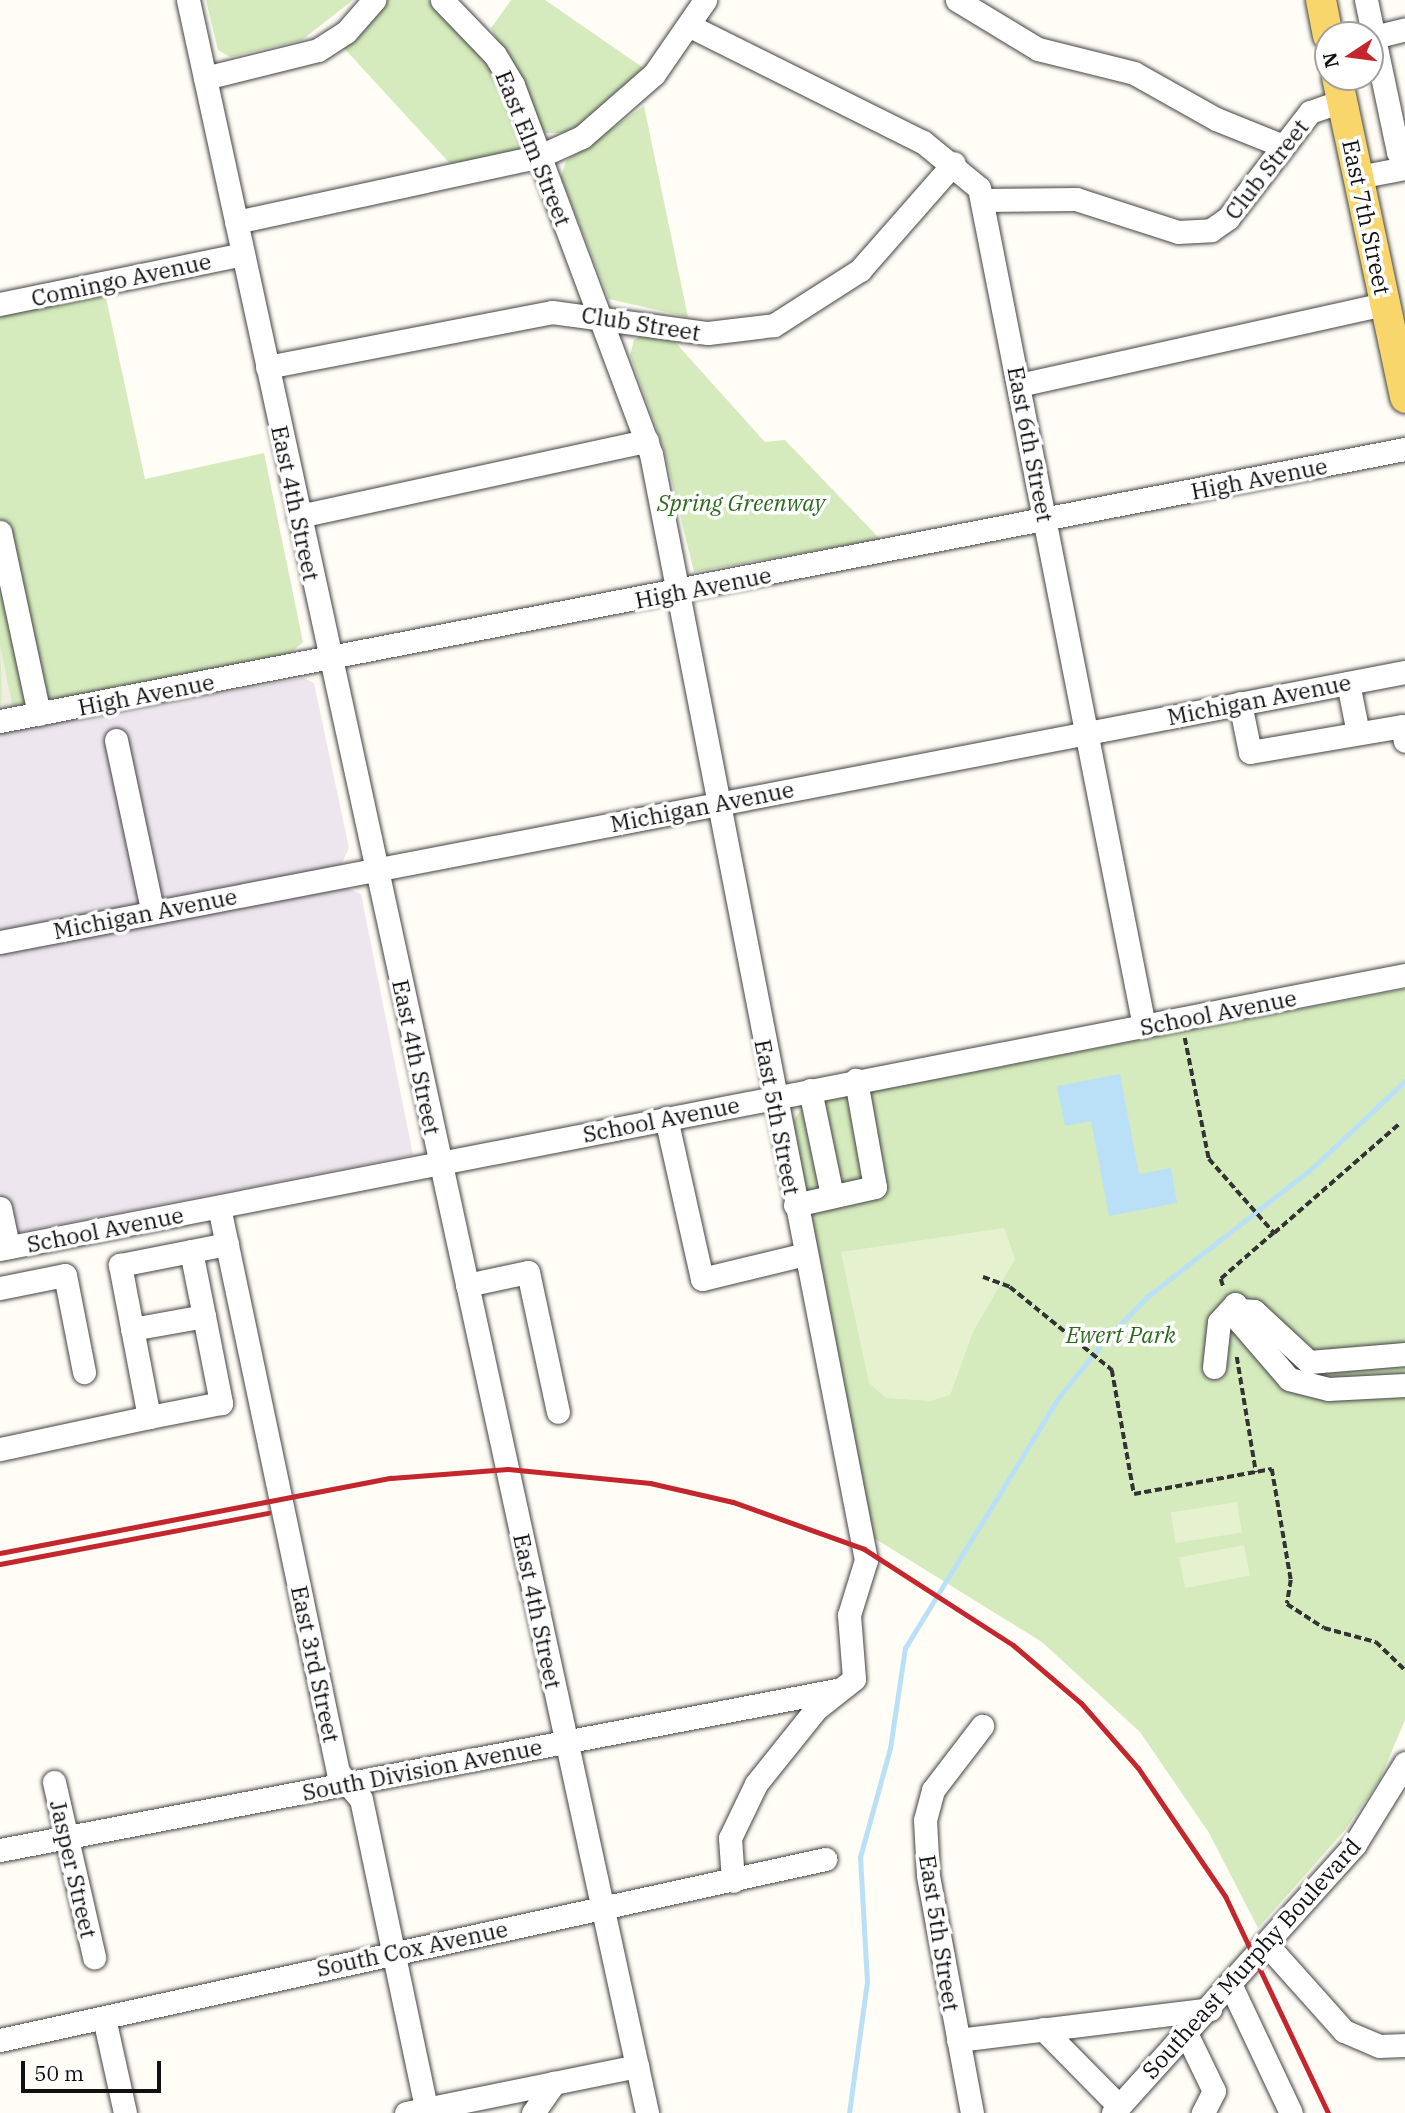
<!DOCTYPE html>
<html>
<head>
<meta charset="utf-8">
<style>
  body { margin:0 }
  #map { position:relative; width:1405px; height:2113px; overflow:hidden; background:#fffdf5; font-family:"IBM Plex Serif",serif }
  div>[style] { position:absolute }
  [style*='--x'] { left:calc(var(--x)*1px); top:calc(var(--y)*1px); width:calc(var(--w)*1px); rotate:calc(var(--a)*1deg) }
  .industrial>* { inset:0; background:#eee6ef }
  .green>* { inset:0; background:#d5ebbd }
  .pitch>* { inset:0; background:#e6f2cf; transform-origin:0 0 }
  .plaza>* { inset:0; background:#f1ede2 }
  .water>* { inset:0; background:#b9e0f7 }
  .stream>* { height:5px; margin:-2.5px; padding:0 2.5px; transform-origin:2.5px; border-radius:2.5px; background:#b9e0f7 }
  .path>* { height:3.5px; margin-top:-1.75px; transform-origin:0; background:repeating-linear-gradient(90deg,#333 0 7px,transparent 0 10.5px) }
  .roads { filter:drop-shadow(0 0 2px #444) drop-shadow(0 0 2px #444) }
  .minor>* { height:23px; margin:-11.5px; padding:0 11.5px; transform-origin:11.5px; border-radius:11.5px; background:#fff }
  .major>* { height:30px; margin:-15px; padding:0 15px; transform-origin:15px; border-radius:15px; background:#f9d66b }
  .rail>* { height:5px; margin:-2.5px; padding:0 2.5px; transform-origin:2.5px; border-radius:2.5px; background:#c4262e }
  span { translate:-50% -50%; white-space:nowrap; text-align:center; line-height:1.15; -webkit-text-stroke:7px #fff; paint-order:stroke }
  .street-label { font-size:23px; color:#111 }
  .park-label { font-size:23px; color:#2f6b1f; font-style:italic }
  .north { position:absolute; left:1314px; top:21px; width:70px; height:70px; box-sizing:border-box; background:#fff; border:2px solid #a0a0a0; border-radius:50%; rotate:257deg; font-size:19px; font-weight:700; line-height:28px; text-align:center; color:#111 }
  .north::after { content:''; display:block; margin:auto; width:24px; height:32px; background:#c4262e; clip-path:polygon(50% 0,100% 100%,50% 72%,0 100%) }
  .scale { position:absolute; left:21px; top:2061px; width:140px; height:32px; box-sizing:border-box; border:4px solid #111; border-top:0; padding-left:9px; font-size:21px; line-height:24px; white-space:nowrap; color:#111; -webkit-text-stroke:5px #fff; paint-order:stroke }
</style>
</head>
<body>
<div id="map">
  <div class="industrial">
    <i style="clip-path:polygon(303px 678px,314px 683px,349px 848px,341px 865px,0 933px,0 733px)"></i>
    <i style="clip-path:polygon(344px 887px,361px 894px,413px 1155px,0 1236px,0 954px)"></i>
  </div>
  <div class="green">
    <i style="clip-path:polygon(206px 0,353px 0,302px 40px,230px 57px,218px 50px)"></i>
    <i style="clip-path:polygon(383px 0,428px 0,461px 32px,490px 69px,524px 154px,455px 169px,342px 46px)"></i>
    <i style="clip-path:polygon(511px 0,545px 0,645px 69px,593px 117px,564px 133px,545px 133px,491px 28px)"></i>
    <i style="clip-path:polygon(644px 106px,688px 317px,609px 299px,561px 177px,566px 161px)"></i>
    <i style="clip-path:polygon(105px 293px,145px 479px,264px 453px,303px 642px,287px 656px,0 711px,0 313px)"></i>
    <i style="clip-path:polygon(644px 335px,674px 341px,765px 442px,785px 440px,880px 539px,694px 572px,664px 449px,630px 355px,634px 340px)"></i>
    <i style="clip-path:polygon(1405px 989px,1405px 1720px,1380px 1779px,1345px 1830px,1258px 1928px,1209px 1833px,1140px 1732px,1042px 1642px,869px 1535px,792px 1121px,807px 1104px)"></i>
  </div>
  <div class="pitch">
    <i style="clip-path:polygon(1004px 1228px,1015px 1259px,973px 1332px,950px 1395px,931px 1401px,886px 1398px,869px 1383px,841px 1252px)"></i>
    <i style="left:1237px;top:1502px;width:31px;height:67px;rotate:81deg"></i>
    <i style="left:1244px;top:1545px;width:31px;height:66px;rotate:79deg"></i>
  </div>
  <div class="plaza">
    <i style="clip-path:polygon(0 645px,13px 709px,0 711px,2px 695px)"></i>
  </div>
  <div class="water">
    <i style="clip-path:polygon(1120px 1074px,1139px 1174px,1171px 1168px,1177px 1203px,1109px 1216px,1091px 1121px,1065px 1126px,1057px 1086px)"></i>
  </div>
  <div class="stream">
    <i style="--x:849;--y:2113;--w:132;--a:-82.2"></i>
    <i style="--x:867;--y:1982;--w:125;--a:-93.2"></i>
    <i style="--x:860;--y:1857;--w:113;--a:-74.6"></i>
    <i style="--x:890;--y:1748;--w:101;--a:-81.5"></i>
    <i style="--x:905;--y:1648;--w:293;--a:-58.5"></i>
    <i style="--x:1058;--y:1398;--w:76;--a:-50.9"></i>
    <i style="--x:1106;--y:1339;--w:60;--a:-45.7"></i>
    <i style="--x:1148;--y:1296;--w:205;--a:-37.9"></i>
    <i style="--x:1310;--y:1170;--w:130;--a:-43.1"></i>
  </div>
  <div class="path">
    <i style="--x:1185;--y:1038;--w:123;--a:78.8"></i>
    <i style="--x:1209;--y:1159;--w:98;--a:48.7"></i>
    <i style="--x:1274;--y:1233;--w:70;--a:139"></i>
    <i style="--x:1221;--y:1279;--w:10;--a:73"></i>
    <i style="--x:1274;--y:1233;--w:167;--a:-41.1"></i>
    <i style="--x:983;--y:1277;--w:29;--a:20"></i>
    <i style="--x:1010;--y:1287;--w:132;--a:39.1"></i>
    <i style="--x:1112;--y:1370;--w:126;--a:79.9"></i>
    <i style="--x:1134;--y:1494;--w:140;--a:-10.3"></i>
    <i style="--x:1272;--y:1469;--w:113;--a:80.3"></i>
    <i style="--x:1291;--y:1580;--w:24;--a:99"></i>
    <i style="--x:1287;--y:1604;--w:44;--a:33"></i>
    <i style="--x:1324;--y:1628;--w:54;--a:15.1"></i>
    <i style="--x:1376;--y:1642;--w:40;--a:44"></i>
    <i style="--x:1237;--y:1357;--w:117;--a:80.6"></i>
  </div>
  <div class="roads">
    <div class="minor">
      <i style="--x:188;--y:0;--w:2162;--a:77.74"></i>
      <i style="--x:442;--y:0;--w:76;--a:46.1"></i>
      <i style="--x:495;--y:55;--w:35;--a:59"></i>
      <i style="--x:513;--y:85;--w:394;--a:69.5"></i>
      <i style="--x:651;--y:454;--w:1127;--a:79"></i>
      <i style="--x:866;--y:1560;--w:58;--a:107.2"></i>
      <i style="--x:849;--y:1615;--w:64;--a:85.5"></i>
      <i style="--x:854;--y:1679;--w:48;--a:141.7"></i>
      <i style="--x:816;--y:1709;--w:96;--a:128.7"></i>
      <i style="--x:756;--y:1784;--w:60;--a:115.7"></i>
      <i style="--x:730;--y:1838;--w:43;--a:86"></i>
      <i style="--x:957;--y:0;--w:95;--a:31.2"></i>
      <i style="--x:1038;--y:49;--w:99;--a:14"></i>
      <i style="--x:1134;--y:73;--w:94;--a:29.3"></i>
      <i style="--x:1216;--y:119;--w:72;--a:21.9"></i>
      <i style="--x:1366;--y:0;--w:155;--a:78.1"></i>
      <i style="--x:1398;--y:152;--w:7;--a:-16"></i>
      <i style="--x:692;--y:27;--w:258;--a:26.5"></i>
      <i style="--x:923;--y:142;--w:72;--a:39.4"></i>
      <i style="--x:979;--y:188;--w:854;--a:78.86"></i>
      <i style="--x:1370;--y:38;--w:36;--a:-14"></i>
      <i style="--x:205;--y:78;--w:116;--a:-13.9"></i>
      <i style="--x:318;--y:50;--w:33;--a:-33"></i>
      <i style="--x:346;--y:32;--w:43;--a:-48.8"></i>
      <i style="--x:1358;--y:177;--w:48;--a:-10.8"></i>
      <i style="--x:984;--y:200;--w:92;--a:-0.6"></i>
      <i style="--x:1076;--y:199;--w:107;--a:17.9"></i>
      <i style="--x:1178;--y:232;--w:33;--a:-3"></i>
      <i style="--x:1211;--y:230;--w:21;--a:-35"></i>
      <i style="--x:1228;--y:218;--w:134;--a:-52.3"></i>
      <i style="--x:1310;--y:112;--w:34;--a:-19"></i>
      <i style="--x:236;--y:222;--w:311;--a:-12.2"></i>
      <i style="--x:540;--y:156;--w:46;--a:-24.3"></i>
      <i style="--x:582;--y:137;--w:96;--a:-41.2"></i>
      <i style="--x:654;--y:74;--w:90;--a:-55.4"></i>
      <i style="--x:0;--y:304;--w:248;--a:-11.6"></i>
      <i style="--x:267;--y:367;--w:290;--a:-10.9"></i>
      <i style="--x:552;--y:312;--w:157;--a:7.7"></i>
      <i style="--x:708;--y:333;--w:66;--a:-6.9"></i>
      <i style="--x:774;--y:325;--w:102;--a:-32.6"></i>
      <i style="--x:860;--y:270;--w:142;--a:-48.7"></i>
      <i style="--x:1019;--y:385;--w:375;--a:-12.5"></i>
      <i style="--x:299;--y:516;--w:356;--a:-12.2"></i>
      <i style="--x:0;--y:532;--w:186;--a:77.9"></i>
      <i style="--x:1348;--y:683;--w:51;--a:78.7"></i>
      <i style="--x:1240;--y:703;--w:50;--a:78.5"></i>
      <i style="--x:1250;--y:752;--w:154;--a:-9.7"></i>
      <i style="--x:1402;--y:726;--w:15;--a:79"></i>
      <i style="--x:0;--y:721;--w:1431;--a:-10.96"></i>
      <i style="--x:116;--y:740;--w:174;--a:78"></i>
      <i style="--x:0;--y:942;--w:1431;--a:-10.88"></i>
      <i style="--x:810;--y:1090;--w:107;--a:78.2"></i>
      <i style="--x:666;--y:1118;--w:165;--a:77.4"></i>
      <i style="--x:702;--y:1279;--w:106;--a:-13.6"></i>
      <i style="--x:795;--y:1205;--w:82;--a:-12.7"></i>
      <i style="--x:875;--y:1187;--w:109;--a:-100.1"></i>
      <i style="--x:219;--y:1207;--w:577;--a:78.11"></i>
      <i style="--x:338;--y:1772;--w:35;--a:50"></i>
      <i style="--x:361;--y:1799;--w:321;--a:78.1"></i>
      <i style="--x:0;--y:1208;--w:40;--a:78"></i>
      <i style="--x:0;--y:1249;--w:1431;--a:-11.04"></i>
      <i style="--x:191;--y:1251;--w:66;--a:78.7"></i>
      <i style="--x:467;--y:1285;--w:62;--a:-12"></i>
      <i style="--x:528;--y:1272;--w:143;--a:77.9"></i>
      <i style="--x:0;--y:1288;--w:66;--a:-11.3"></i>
      <i style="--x:65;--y:1275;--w:99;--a:78.9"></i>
      <i style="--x:132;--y:1329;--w:73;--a:-10.2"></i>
      <i style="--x:204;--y:1316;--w:89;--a:78.9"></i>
      <i style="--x:221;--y:1403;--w:73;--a:169"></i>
      <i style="--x:1405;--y:1354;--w:96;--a:175.2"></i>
      <i style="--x:1309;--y:1362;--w:75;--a:-137.2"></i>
      <i style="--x:1254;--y:1311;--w:14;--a:-176"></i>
      <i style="--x:1240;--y:1310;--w:12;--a:90"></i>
      <i style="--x:1240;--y:1322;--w:75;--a:49.3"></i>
      <i style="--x:1289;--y:1379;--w:40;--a:14.4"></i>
      <i style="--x:1328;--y:1389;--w:77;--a:-3"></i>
      <i style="--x:1214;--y:1367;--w:45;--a:-83.7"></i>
      <i style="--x:1219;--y:1322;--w:24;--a:-48"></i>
      <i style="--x:1235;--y:1304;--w:8;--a:50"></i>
      <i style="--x:0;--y:1449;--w:152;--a:-12.1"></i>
      <i style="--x:149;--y:1417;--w:155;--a:-100.8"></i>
      <i style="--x:120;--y:1265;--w:109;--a:-11.1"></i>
      <i style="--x:54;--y:1782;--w:180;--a:77.1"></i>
      <i style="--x:0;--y:1850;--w:851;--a:-10.83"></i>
      <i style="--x:1268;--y:1946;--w:114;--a:48.2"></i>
      <i style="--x:1344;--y:2031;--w:38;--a:23"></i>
      <i style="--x:1379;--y:2046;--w:26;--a:-2"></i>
      <i style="--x:1231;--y:1986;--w:140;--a:64.7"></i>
      <i style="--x:104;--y:2018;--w:97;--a:77.5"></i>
      <i style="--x:1043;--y:2029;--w:108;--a:45.4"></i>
      <i style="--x:1186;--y:2033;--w:64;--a:64.2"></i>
      <i style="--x:1214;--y:2091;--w:25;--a:117"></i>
      <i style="--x:0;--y:2040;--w:845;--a:-12.37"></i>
      <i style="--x:958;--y:2040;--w:254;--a:-7"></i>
      <i style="--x:406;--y:2113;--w:236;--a:-11.5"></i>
      <i style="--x:533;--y:2113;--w:37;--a:-55"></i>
      <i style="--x:972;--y:2113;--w:242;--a:-100.5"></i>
      <i style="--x:928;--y:1875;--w:55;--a:-93.1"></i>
      <i style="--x:925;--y:1820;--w:31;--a:-75"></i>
      <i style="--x:933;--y:1790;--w:81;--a:-52.6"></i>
      <i style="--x:1113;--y:2113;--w:362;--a:-48"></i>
      <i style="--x:1355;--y:1844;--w:95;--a:-58.3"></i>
    </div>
    <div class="major">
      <i style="--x:1321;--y:0;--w:36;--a:79"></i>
      <i style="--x:1337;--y:77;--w:328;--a:78"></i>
    </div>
  </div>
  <div class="rail">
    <i style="--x:0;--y:1553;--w:398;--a:-10.9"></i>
    <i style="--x:391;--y:1478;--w:117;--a:-4.4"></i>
    <i style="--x:508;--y:1469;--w:143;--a:5.6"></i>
    <i style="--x:650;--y:1483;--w:85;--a:12.9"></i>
    <i style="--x:733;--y:1502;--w:139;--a:19.7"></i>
    <i style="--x:864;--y:1549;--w:177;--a:32.8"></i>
    <i style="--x:1013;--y:1645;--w:89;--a:40.5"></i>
    <i style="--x:1081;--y:1703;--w:86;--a:48.8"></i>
    <i style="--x:1138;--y:1768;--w:155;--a:55.8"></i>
    <i style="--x:1225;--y:1896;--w:240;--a:64.6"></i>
    <i style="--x:0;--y:1564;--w:273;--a:-10.8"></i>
  </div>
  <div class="street-label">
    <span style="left:534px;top:148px;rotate:68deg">East Elm Street</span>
    <span style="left:1266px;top:169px;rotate:-52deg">Club Street</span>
    <span style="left:1367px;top:217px;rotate:78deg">East 7th Street</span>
    <span style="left:121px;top:279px;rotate:-12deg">Comingo Avenue</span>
    <span style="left:641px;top:323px;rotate:9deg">Club Street</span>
    <span style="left:1031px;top:444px;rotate:79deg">East 6th Street</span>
    <span style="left:1259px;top:478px;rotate:-11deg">High Avenue</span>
    <span style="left:296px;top:503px;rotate:78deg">East 4th Street</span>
    <span style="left:703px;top:587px;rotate:-11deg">High Avenue</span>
    <span style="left:146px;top:694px;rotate:-11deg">High Avenue</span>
    <span style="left:1259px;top:699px;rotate:-11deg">Michigan Avenue</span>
    <span style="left:702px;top:806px;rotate:-11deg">Michigan Avenue</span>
    <span style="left:145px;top:913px;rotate:-11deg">Michigan Avenue</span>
    <span style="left:1218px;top:1012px;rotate:-11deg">School Avenue</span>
    <span style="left:417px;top:1057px;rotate:78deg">East 4th Street</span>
    <span style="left:778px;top:1117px;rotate:79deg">East 5th Street</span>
    <span style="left:661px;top:1119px;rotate:-11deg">School Avenue</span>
    <span style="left:105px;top:1229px;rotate:-11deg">School Avenue</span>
    <span style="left:538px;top:1611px;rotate:78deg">East 4th Street</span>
    <span style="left:316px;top:1664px;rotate:78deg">East 3rd Street</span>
    <span style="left:422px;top:1769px;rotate:-11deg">South Division Avenue</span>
    <span style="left:74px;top:1869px;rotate:77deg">Jasper Street</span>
    <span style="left:940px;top:1933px;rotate:81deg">East 5th Street</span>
    <span style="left:412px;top:1948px;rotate:-12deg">South Cox Avenue</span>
    <span style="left:1251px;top:1958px;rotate:-48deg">Southeast Murphy Boulevard</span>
  </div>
  <div class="park-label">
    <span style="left:741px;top:502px">Spring Greenway</span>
    <span style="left:1121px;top:1334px">Ewert Park</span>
  </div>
  <div class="north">N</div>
  <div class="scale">50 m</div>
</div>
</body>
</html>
